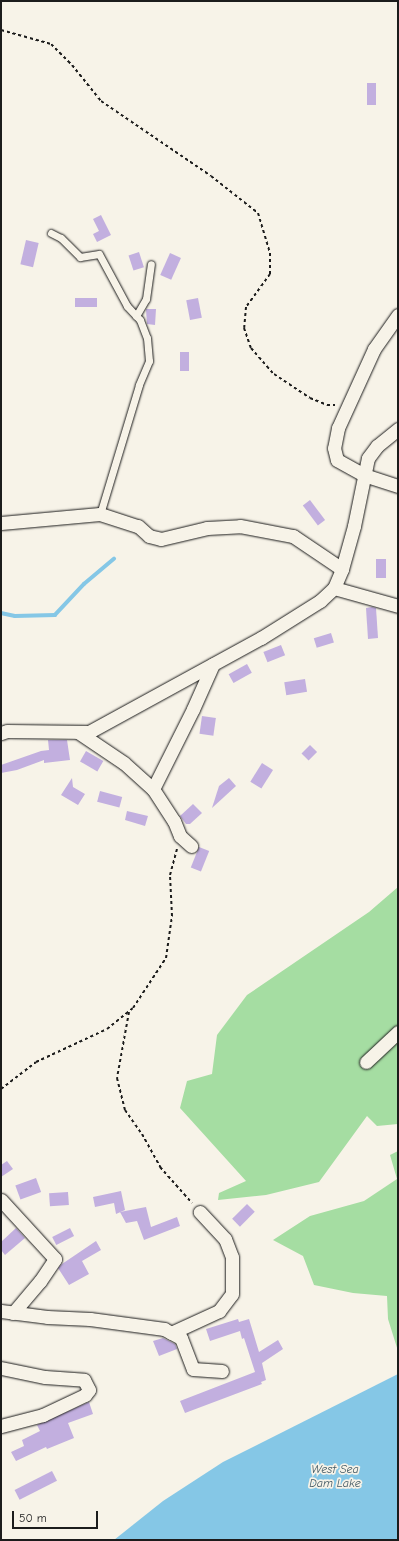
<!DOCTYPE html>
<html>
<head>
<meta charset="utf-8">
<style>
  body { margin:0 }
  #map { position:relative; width:399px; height:1541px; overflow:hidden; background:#f7f3e8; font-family:"Comic Neue",sans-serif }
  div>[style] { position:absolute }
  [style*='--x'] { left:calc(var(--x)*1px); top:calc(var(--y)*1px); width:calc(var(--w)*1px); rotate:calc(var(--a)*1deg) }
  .green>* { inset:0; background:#a5dda2 }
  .water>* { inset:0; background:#85c7e6 }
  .stream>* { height:3.5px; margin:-1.75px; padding:0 1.75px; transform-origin:1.75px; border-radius:1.75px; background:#85c7e6 }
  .building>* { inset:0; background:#c2afdf; transform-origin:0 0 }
  .path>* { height:2px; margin-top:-1px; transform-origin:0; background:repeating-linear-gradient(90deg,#1c1c1c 0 3px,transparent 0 6px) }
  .roads { filter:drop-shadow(0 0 1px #1c1c1c) drop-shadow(0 0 1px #1c1c1c) }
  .lane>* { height:7px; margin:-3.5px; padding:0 3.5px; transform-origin:3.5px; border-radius:3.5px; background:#f7f3e8 }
  .street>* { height:13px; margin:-6.5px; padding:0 6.5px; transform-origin:6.5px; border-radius:6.5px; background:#f7f3e8 }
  span { translate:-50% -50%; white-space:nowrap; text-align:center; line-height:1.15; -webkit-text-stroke:3.5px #f7f3e8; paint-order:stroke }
  .water-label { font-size:12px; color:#415863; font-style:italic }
  .frame { position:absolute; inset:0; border:2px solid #1c1c1c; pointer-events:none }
  .scale { position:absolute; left:12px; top:1511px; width:86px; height:18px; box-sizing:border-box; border:2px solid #1c1c1c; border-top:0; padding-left:5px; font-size:12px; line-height:14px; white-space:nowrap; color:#1c1c1c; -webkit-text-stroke:3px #f7f3e8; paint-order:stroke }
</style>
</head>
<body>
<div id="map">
  <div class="green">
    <i style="clip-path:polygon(398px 887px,398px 1124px,377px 1126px,367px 1116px,319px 1182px,266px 1195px,218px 1200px,219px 1193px,246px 1181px,180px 1108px,187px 1081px,212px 1074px,217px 1035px,247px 995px,369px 912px)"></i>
    <i style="clip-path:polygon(398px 1151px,398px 1351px,388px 1319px,387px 1296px,353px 1293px,314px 1285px,303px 1256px,273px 1240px,310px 1216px,364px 1201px,397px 1179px,390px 1155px)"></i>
  </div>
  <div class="water">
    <i style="clip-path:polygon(398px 1374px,398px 1540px,114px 1540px,163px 1501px,223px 1462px)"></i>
  </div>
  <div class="stream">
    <i style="--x:1;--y:613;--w:14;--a:12"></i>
    <i style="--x:15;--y:616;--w:40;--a:-1.4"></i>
    <i style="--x:55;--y:615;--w:42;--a:-46.9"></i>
    <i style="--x:84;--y:584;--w:39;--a:-40"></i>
  </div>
  <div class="building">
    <i style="left:367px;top:83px;width:9px;height:22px"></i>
    <i style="clip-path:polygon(101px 215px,111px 235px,97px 242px,93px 234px,99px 231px,93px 219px)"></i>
    <i style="left:26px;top:240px;width:13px;height:25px;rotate:13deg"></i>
    <i style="left:139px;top:252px;width:16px;height:11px;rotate:72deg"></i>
    <i style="left:170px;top:253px;width:12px;height:24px;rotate:24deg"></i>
    <i style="left:75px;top:298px;width:22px;height:9px"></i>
    <i style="left:198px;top:298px;width:20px;height:12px;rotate:79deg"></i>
    <i style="clip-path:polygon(146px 309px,156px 309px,155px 325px,147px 324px)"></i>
    <i style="left:180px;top:352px;width:9px;height:19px"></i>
    <i style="left:310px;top:500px;width:25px;height:9px;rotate:53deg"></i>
    <i style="left:376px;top:559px;width:10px;height:19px"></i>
    <i style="clip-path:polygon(372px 607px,376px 608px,378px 638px,368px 639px,366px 608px)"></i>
    <i style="left:331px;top:633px;width:10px;height:18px;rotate:73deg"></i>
    <i style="left:281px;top:645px;width:11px;height:19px;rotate:68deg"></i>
    <i style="left:247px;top:664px;width:10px;height:21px;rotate:61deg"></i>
    <i style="left:305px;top:679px;width:13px;height:21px;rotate:81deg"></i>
    <i style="left:202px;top:716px;width:14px;height:18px;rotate:8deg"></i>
    <i style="clip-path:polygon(48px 740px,67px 740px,70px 760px,44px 763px,44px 760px,17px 770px,1px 773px,1px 765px,41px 751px,49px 750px)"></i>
    <i style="left:310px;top:745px;width:10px;height:12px;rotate:45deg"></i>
    <i style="left:86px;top:751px;width:20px;height:12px;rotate:30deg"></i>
    <i style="left:262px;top:763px;width:13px;height:22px;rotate:32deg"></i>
    <i style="clip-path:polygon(72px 778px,73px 787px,85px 794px,78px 805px,61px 795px)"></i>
    <i style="clip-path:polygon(229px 778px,236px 786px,212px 808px,219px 786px)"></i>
    <i style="left:100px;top:791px;width:23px;height:11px;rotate:15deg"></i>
    <i style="clip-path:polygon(193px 804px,202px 813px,190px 824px,186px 824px,180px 816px)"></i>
    <i style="clip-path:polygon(127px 811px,148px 816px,145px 826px,125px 820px)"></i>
    <i style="left:199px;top:847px;width:11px;height:22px;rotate:22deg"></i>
    <i style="clip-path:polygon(7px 1161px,13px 1169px,1px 1177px,1px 1165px)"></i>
    <i style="left:36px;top:1178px;width:15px;height:22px;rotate:70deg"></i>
    <i style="clip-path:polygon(121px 1191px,125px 1210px,116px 1214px,114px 1203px,95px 1207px,93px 1197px)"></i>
    <i style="left:68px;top:1192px;width:13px;height:19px;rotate:86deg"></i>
    <i style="left:247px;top:1204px;width:11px;height:21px;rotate:45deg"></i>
    <i style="clip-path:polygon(146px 1207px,151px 1227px,177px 1217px,180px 1226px,144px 1240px,137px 1221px,126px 1223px,120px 1212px)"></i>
    <i style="clip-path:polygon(16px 1228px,25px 1238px,5px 1255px,1px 1250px,1px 1242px)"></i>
    <i style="left:70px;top:1228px;width:9px;height:20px;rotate:63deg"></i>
    <i style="clip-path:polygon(96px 1241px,101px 1250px,82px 1261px,89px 1274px,69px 1285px,58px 1268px,62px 1264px)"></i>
    <i style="clip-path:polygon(238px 1319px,239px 1322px,249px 1319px,259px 1352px,278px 1340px,283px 1349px,262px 1363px,266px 1380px,261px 1382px,262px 1384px,185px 1413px,180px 1401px,255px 1372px,244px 1338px,242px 1339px,240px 1331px,210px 1341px,206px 1329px)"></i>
    <i style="clip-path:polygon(163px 1338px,175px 1344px,177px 1349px,159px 1356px,153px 1341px)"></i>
    <i style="clip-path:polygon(89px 1402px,93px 1414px,68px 1423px,74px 1438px,47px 1449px,46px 1447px,16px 1461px,11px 1452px,24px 1446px,22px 1440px,40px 1431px,37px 1425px)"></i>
    <i style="left:52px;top:1471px;width:11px;height:42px;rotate:63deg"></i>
  </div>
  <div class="path">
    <i style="--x:1;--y:30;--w:52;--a:15.6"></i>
    <i style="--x:51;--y:44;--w:30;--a:45"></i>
    <i style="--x:72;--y:65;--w:46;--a:51.1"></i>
    <i style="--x:101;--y:101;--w:133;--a:34.3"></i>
    <i style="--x:211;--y:176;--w:60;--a:38.2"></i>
    <i style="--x:258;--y:213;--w:42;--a:73.3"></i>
    <i style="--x:270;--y:253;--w:21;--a:90"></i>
    <i style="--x:270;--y:274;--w:41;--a:126"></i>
    <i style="--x:246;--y:307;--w:21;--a:95"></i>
    <i style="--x:244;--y:328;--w:21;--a:71"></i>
    <i style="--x:251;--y:348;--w:35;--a:49"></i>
    <i style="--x:274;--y:374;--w:43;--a:33.7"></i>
    <i style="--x:310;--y:398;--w:18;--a:22"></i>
    <i style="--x:327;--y:405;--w:8;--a:0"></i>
    <i style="--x:129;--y:1012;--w:67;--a:100.3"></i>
    <i style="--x:117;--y:1078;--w:33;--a:76"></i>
    <i style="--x:125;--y:1110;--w:29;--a:55"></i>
    <i style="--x:142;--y:1134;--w:38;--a:61"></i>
    <i style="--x:160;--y:1167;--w:48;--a:48.4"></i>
    <i style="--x:1;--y:1089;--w:44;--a:-37.6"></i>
    <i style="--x:36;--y:1062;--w:78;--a:-24.9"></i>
    <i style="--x:107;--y:1029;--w:33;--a:-39"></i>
    <i style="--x:133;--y:1008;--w:60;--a:-56.6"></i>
    <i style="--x:166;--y:958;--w:42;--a:-81.9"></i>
    <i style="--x:172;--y:916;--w:41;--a:-92.8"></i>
    <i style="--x:170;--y:875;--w:27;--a:-75"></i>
  </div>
  <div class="roads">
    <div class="lane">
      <i style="--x:51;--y:233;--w:11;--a:27"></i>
      <i style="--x:61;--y:238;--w:27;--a:45"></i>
      <i style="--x:80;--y:257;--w:19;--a:-9"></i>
      <i style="--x:99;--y:254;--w:59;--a:61.7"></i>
      <i style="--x:127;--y:306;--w:19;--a:47"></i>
      <i style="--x:140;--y:320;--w:19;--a:69"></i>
      <i style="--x:147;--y:338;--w:23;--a:85"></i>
      <i style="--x:149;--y:361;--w:26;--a:113"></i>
      <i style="--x:139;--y:385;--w:135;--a:106.8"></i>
      <i style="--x:136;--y:316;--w:20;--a:-60"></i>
      <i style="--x:146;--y:299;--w:35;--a:-82"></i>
    </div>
    <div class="street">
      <i style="--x:398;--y:315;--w:42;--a:125.2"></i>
      <i style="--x:374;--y:349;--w:87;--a:114.5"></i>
      <i style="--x:338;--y:428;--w:20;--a:101"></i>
      <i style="--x:334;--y:448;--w:12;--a:76"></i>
      <i style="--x:337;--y:460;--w:31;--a:29"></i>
      <i style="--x:364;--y:475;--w:36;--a:18"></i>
      <i style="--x:1;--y:523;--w:99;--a:-5.2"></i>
      <i style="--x:100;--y:514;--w:40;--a:18"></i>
      <i style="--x:138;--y:526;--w:15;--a:42"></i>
      <i style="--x:149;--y:536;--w:12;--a:14"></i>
      <i style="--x:161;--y:539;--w:47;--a:-13.4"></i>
      <i style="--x:207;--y:528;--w:33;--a:-3"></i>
      <i style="--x:240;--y:526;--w:54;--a:10.7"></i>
      <i style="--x:293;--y:536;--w:59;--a:34"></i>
      <i style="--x:334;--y:588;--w:66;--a:15.7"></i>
      <i style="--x:78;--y:732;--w:55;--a:34"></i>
      <i style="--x:124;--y:763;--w:39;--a:42"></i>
      <i style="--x:153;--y:789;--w:38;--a:57"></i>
      <i style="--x:174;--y:821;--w:16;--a:68"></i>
      <i style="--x:180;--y:836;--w:15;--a:42"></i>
      <i style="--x:1;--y:733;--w:6;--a:-18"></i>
      <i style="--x:7;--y:731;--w:82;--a:0.7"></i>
      <i style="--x:89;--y:732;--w:196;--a:-28.7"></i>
      <i style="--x:261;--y:638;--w:70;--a:-32.1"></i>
      <i style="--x:320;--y:601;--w:19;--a:-43"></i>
      <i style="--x:334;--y:588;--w:21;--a:-67"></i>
      <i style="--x:342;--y:569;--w:45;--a:-74.4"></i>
      <i style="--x:354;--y:526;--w:69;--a:-78.4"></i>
      <i style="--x:368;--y:458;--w:15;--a:-53"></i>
      <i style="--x:377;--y:446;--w:27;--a:-39"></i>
      <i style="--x:153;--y:789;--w:89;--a:-63.4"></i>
      <i style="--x:193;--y:709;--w:49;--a:-66"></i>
      <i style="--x:366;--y:1062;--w:44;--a:-43.2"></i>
      <i style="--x:1;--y:1200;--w:80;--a:47.5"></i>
      <i style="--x:55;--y:1259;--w:27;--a:124"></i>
      <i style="--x:40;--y:1281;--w:42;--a:130.2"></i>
      <i style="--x:1;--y:1311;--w:46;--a:7.4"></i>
      <i style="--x:47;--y:1317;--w:43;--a:2.7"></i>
      <i style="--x:90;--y:1319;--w:75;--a:7.7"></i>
      <i style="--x:164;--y:1329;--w:19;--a:28"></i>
      <i style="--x:181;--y:1338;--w:33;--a:69"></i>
      <i style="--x:193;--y:1369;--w:29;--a:4"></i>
      <i style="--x:171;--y:1333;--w:53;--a:-24.6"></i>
      <i style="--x:219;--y:1311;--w:21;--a:-53"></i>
      <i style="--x:232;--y:1294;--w:37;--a:-90"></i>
      <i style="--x:232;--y:1257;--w:19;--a:-111"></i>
      <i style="--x:225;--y:1239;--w:37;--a:-133"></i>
      <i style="--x:1;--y:1368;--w:45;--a:11.6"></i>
      <i style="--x:45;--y:1377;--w:39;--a:4"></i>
      <i style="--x:84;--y:1380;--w:11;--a:63"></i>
      <i style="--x:89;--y:1390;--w:6;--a:129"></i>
      <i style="--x:85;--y:1395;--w:47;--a:154.5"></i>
      <i style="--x:43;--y:1415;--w:43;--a:165.3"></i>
    </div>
  </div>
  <div class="water-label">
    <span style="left:335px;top:1477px">West Sea<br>Dam Lake</span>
  </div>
  <div class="frame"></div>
  <div class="scale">50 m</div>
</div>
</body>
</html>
